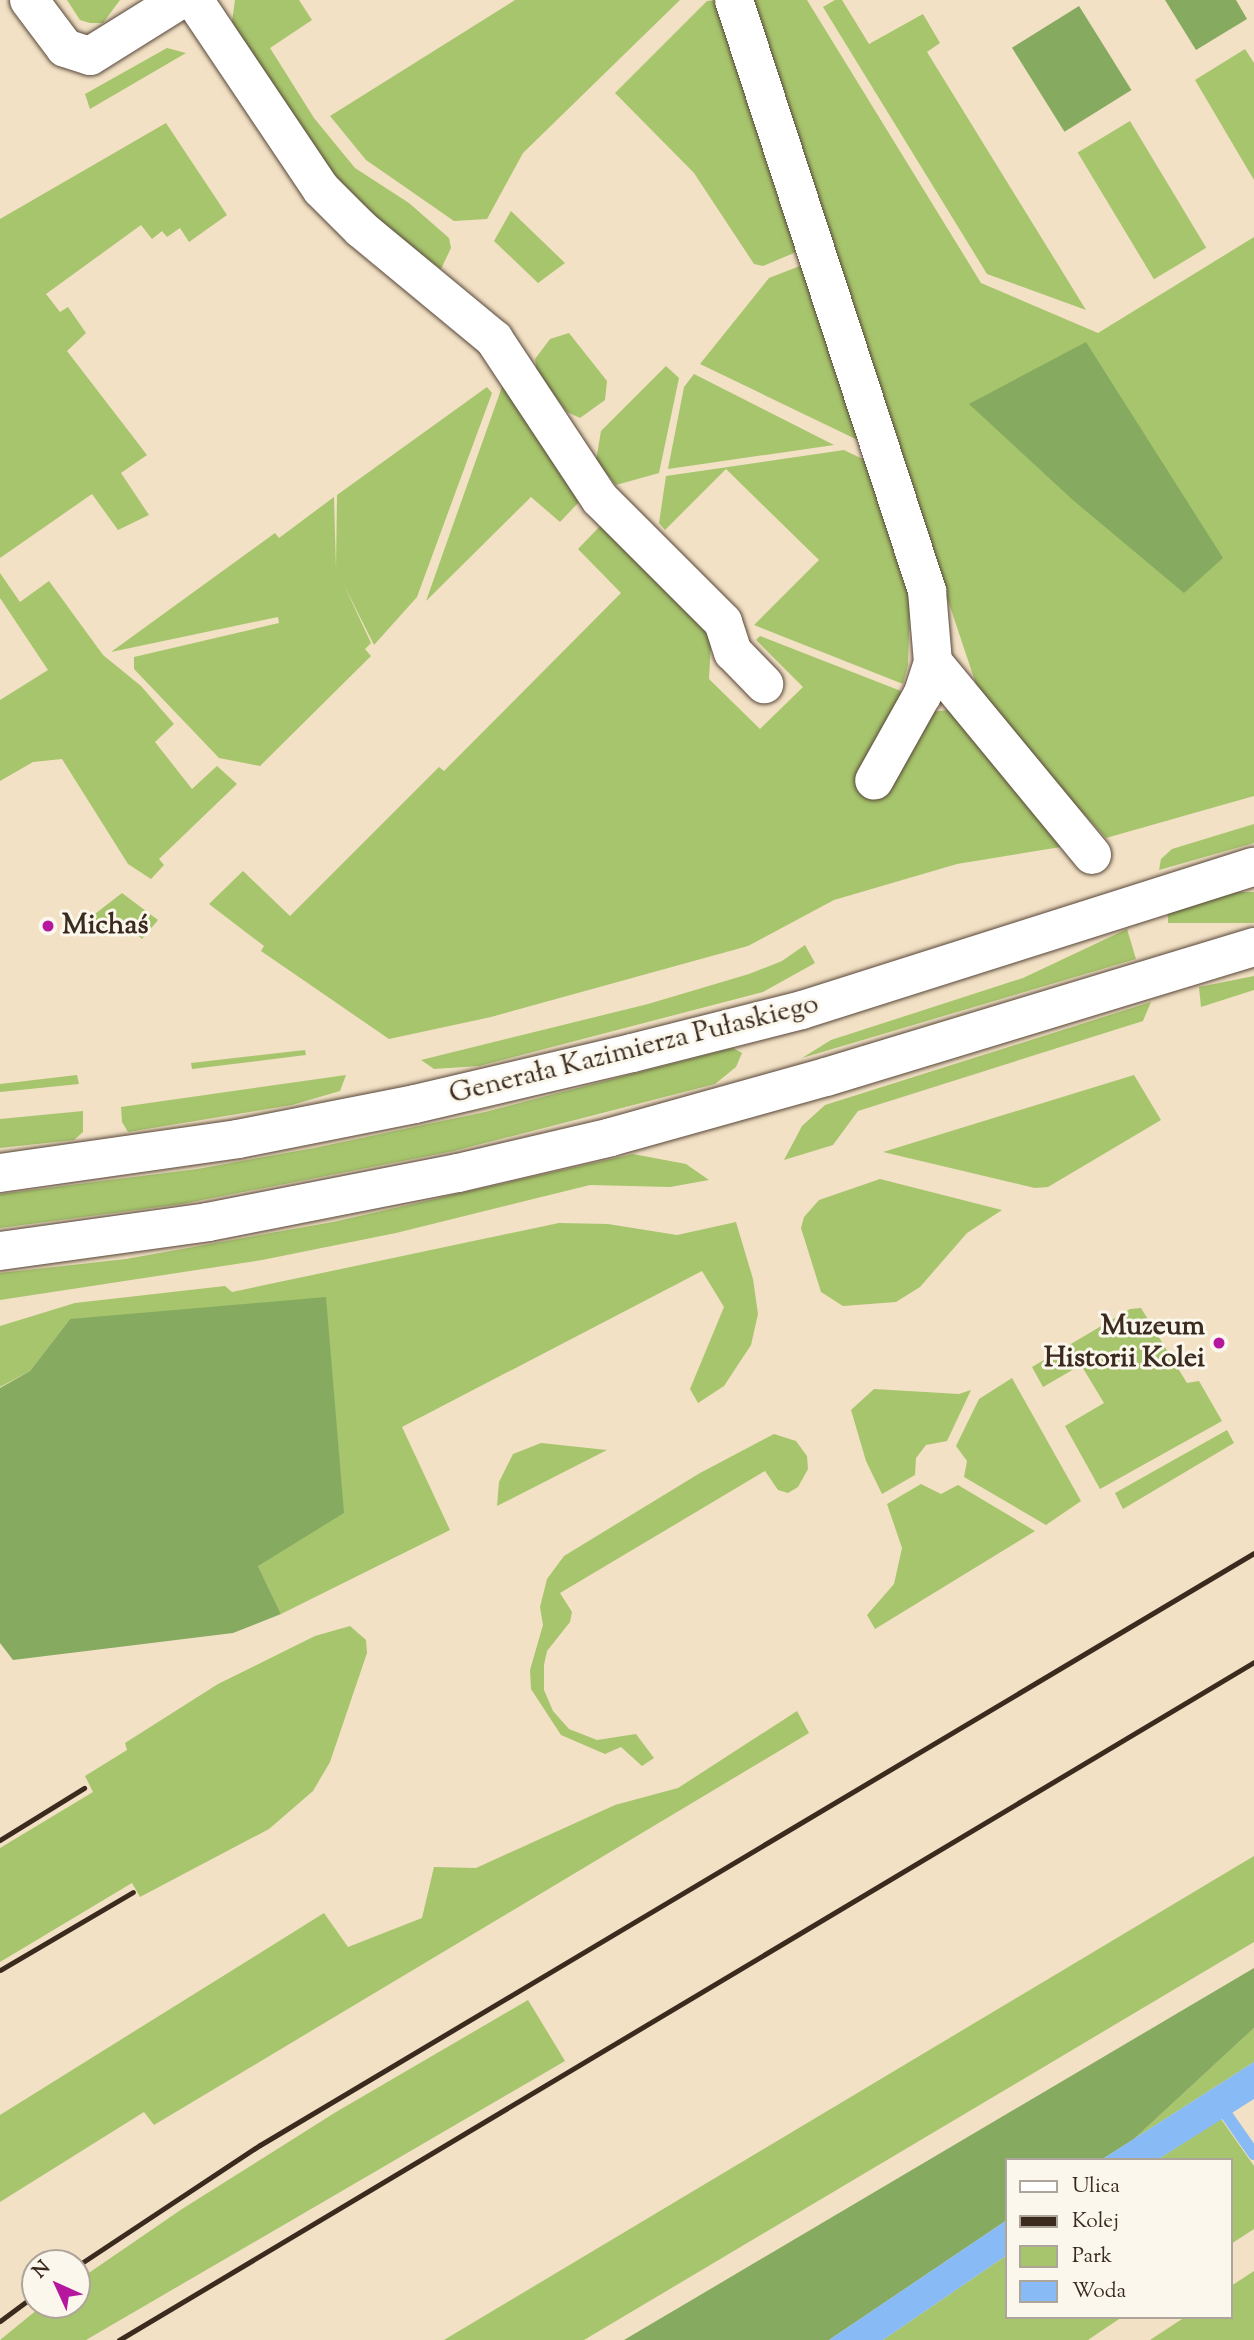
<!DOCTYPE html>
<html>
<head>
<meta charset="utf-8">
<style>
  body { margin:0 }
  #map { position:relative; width:1254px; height:2340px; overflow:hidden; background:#f2e1c5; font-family:"Sorts Mill Goudy",serif }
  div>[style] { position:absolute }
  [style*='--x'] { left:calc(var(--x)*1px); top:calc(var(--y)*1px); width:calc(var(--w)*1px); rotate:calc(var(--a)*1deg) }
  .green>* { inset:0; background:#a7c56d; transform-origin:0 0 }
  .forest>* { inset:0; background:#85aa60; transform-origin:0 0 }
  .water>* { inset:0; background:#88baf5 }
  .stream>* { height:12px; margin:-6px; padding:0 6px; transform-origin:6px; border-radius:6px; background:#88baf5 }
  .roads { filter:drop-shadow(0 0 2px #564537) drop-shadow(0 0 2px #564537) }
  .minor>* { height:38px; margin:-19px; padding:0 19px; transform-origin:19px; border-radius:19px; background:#fff }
  .major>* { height:38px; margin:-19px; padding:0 19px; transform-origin:19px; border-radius:19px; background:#fff }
  .rail>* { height:5px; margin:-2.5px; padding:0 2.5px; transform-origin:2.5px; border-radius:2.5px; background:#3b2a1e }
  .dots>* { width:19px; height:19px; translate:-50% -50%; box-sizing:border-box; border:4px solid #fbf7ec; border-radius:50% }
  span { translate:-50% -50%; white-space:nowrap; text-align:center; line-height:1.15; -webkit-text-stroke:6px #fbf7ec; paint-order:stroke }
  .poi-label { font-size:28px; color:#3b2a1e; font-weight:700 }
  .left { translate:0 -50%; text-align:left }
  .right { translate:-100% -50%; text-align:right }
  .street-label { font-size:28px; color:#3b2a1e }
  .legend { position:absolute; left:1005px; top:2158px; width:228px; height:161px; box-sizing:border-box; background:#fbf7ec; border:2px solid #aea59a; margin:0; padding:9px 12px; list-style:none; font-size:21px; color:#3b2a1e }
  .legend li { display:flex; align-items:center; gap:14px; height:35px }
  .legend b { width:35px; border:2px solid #aea59a }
  .north { position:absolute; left:21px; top:2249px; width:70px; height:70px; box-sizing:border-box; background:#fbf7ec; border:2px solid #aea59a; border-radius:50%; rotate:315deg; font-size:19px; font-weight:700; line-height:28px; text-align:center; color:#3b2a1e }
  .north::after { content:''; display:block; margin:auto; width:24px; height:32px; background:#b5179e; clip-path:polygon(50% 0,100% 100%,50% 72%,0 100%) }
</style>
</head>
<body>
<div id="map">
  <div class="green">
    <i style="clip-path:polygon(67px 0,120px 0,103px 23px,90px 23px,80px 20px)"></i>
    <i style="clip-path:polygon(235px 0,299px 0,312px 20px,270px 48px,314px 118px,355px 168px,409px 203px,449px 238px,451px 248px,441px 269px,392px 232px,334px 177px,237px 35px,232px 21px)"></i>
    <i style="clip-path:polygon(515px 0,680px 0,523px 153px,487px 219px,454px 221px,366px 160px,330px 116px)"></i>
    <i style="clip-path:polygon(718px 0,801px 250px,763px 266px,754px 264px,694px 173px,615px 93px,707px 1px)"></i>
    <i style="clip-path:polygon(747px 0,807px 0,981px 283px,1098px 333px,1254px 237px,1254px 796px,1106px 838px,982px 702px)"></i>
    <i style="clip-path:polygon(835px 0,842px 0,869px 44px,923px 14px,940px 43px,927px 52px,1086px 310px,987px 274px,823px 7px)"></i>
    <i style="clip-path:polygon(167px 48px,186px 53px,90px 109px,85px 94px)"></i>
    <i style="clip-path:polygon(1245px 49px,1254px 63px,1254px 180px,1195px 80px)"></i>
    <i style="left:1130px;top:121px;width:148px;height:61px;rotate:59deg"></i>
    <i style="clip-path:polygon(166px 123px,227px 215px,189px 242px,180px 228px,167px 237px,162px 231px,152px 239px,141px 225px,46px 294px,60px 312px,68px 307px,86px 333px,67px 351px,147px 455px,121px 473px,149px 515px,118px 530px,92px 494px,0 558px,0 219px)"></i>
    <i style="clip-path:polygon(511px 211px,565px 263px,538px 283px,494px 241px)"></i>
    <i style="clip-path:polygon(805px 264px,866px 444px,700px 364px,769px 278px)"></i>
    <i style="clip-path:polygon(569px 333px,607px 381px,605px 400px,580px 418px,567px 412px,537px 372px,535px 359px,550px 339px)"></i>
    <i style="clip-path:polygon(666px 366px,679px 378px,659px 473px,616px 485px,596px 461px,601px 431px)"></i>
    <i style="clip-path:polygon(694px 374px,834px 445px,668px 469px,684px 387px)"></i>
    <i style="clip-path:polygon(503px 384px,579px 502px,560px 522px,531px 497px,426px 601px)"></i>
    <i style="clip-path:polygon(487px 387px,492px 393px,417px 597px,374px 645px,344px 585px,371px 643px,365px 649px,371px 656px,260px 766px,219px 758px,134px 669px,134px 657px,279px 623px,278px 617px,111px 652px,275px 533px,279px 538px,334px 497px,336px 568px,337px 495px)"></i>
    <i style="clip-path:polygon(844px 450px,873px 464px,910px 599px,908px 665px,903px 684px,754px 625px,819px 560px,726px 469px,665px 530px,659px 523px,666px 476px)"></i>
    <i style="clip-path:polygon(603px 523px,712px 625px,709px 679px,760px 729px,803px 687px,756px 640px,760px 636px,901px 691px,896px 715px,950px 710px,1073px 845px,957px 864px,834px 900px,748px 946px,491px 1017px,389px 1039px,261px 951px,264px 946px,209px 904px,243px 871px,290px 916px,439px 767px,444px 771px,621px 593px,578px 549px)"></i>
    <i style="clip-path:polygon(0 573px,20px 602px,49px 581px,103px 655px,141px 686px,174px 724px,155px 742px,192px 789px,217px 766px,237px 784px,159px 859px,164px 865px,151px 879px,128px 864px,62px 759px,33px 762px,0 781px,0 700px,48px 670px,0 598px)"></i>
    <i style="clip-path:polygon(1254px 824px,1254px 843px,1159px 870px,1161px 859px,1172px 849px)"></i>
    <i style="left:1254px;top:892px;width:31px;height:86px;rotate:90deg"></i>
    <i style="clip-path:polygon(122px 893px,158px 920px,142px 939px,121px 919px,102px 935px,91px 917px)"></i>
    <i style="clip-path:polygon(1127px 929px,1136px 959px,802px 1058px,831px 1040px,1023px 978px)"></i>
    <i style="clip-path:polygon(805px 945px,815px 963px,763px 992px,479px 1066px,434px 1069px,421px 1060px,648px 1004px,749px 974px,782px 961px)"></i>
    <i style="clip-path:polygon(1254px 976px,1254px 990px,1201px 1007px,1199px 987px)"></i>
    <i style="clip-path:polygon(1151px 1002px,1143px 1021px,858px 1111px,833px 1145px,784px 1160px,802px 1126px,825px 1105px)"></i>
    <i style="clip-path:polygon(733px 1048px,742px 1053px,736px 1067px,715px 1084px,454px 1151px,182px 1204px,0 1228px,0 1194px,197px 1169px,314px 1148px,485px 1112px)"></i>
    <i style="clip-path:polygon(305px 1050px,306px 1055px,192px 1069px,191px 1063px)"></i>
    <i style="clip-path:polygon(77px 1075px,79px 1084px,0 1092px,0 1084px)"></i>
    <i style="clip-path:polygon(346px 1075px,340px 1091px,292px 1105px,128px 1132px,122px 1122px,121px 1107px)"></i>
    <i style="clip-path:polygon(1134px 1075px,1161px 1120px,1048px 1187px,1035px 1188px,883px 1152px)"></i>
    <i style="clip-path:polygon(83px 1111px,83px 1132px,74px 1140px,0 1148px,0 1119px)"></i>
    <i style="clip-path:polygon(633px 1154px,686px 1164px,709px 1180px,670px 1187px,590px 1185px,396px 1233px,262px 1260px,0 1300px,0 1273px,126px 1259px,333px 1222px)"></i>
    <i style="clip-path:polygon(880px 1179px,1002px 1210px,967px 1233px,920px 1287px,896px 1302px,843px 1306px,821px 1292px,801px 1228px,804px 1217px,819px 1200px)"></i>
    <i style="clip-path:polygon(736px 1222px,753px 1279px,758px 1314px,751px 1345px,724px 1386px,698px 1403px,690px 1389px,724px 1307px,702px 1271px,402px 1427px,450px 1530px,281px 1614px,258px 1566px,70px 1319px,30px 1371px,0 1387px,0 1326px,75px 1303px,225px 1286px,232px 1292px,559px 1223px,608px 1224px,677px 1235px)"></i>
    <i style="clip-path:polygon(1141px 1308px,1187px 1383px,1199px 1381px,1222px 1421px,1100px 1489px,1065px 1426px,1104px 1403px,1081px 1365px,1043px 1387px,1032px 1367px,1130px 1309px)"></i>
    <i style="clip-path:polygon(1012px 1378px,1081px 1501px,1046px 1525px,964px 1477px,967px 1461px,956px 1446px,979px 1399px)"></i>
    <i style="clip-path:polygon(874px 1389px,959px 1394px,971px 1390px,947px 1441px,926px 1445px,916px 1458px,915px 1475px,882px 1494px,866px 1461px,851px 1410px)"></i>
    <i style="clip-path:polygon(1227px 1430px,1234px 1443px,1123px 1509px,1115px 1493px)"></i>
    <i style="clip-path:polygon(774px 1434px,796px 1441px,807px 1456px,808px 1469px,798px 1487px,788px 1493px,778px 1490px,765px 1471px,560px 1593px,572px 1612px,570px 1622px,547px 1651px,544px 1665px,544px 1690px,553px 1711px,569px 1729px,597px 1740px,636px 1734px,654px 1758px,642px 1766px,621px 1747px,605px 1754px,561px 1735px,531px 1689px,530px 1670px,543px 1625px,540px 1607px,547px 1579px,564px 1556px,700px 1473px)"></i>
    <i style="clip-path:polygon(541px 1443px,607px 1450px,497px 1506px,499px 1482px,513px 1454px)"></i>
    <i style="clip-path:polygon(921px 1484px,941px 1494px,958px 1485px,1035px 1531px,875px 1629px,867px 1615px,894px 1584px,902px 1548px,887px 1504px)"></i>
    <i style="clip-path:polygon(350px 1626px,366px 1640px,367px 1653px,330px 1762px,313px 1791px,269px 1829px,140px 1897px,132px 1883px,0 1962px,0 1848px,93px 1792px,85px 1776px,127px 1750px,125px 1743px,218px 1684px,315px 1636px)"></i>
    <i style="clip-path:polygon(797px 1711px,809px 1733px,154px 2125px,144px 2112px,0 2202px,0 2115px,324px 1913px,348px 1947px,422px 1918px,434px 1867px,476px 1868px,615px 1805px,678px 1788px)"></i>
    <i style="clip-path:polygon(1254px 1856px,1254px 1942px,584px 2340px,444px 2340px)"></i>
    <i style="clip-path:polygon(528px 2000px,565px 2061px,86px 2340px,0 2340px,43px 2305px,77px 2305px,77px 2281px,182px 2209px,336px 2112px)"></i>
    <i style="clip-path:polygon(1254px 2028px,1254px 2062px,1134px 2139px)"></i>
    <i style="clip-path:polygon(1221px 2119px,1254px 2166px,1254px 2229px,1231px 2244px,1231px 2160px,1157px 2160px)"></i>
    <i style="clip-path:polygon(1007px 2255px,1007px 2317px,1122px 2317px,1088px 2340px,883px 2340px)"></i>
    <i style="clip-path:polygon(1254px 2271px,1254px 2340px,1150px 2340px,1185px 2317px,1231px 2317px,1231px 2286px)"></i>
  </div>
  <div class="forest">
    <i style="clip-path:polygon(1165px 0,1236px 0,1247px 19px,1196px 50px)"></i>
    <i style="left:1079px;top:6px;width:99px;height:79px;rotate:58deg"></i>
    <i style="clip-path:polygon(1086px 342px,1223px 558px,1184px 593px,1074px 501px,969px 404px)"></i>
    <i style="clip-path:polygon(326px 1297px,344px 1513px,258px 1566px,281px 1614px,233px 1633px,13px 1660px,0 1643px,0 1388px,30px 1371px,70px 1319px)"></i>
    <i style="clip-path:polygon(1254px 1968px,1254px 2028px,1134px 2139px,1101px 2160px,1007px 2160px,1007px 2220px,829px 2340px,624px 2340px)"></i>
  </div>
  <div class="water">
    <i style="clip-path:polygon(1254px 2062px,1254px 2099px,1157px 2160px,1101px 2160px)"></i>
    <i style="clip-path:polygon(1007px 2220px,1007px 2255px,883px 2340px,829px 2340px)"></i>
  </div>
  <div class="stream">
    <i style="--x:1219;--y:2104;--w:61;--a:55"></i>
  </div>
  <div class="roads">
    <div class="minor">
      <i style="--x:29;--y:0;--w:60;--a:53.1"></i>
      <i style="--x:65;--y:48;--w:26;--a:18"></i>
      <i style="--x:90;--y:56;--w:106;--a:-31.9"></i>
      <i style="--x:194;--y:0;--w:228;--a:56.1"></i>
      <i style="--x:321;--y:189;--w:57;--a:45"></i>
      <i style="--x:361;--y:229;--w:173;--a:39.6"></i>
      <i style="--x:494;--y:339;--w:192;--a:56.5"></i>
      <i style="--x:600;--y:499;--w:174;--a:45"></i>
      <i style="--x:723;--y:622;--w:32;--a:72"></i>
      <i style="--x:733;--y:652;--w:45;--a:45.9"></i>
      <i style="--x:734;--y:0;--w:622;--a:71.91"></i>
      <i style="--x:927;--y:591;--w:71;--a:85.2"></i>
      <i style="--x:933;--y:662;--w:35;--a:108"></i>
      <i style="--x:922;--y:695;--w:98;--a:119.2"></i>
      <i style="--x:933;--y:662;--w:250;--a:50.5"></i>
    </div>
    <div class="major">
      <i style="--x:0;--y:1173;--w:240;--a:-8.1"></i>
      <i style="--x:238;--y:1139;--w:180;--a:-11.2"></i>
      <i style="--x:415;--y:1104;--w:223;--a:-13.2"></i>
      <i style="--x:632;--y:1053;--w:175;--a:-14.2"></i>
      <i style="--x:802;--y:1010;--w:474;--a:-17.6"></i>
      <i style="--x:0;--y:1251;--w:210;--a:-7.9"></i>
      <i style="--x:208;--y:1222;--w:255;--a:-11.1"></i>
      <i style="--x:458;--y:1173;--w:157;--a:-13.2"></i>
      <i style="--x:611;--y:1137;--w:223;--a:-15.6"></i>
      <i style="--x:826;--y:1077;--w:447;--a:-16.9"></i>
    </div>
  </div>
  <div class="rail">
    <i style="--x:0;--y:1840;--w:99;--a:-31.8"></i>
    <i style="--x:0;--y:1970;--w:154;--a:-30.4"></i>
    <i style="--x:77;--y:2266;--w:219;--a:-33.5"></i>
    <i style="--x:260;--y:2145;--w:1157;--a:-30.78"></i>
    <i style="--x:0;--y:2321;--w:44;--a:-36.6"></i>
    <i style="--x:119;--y:2340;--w:1322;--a:-30.85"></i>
  </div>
  <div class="dots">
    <i style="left:48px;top:926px;background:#b5179e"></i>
    <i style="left:1219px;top:1343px;background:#b5179e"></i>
  </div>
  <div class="poi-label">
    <span class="left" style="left:62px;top:926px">Michaś</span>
    <span class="right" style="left:1205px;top:1343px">Muzeum<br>Historii Kolei</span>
  </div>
  <div class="street-label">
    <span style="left:634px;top:1050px;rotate:-14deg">Generała Kazimierza Pułaskiego</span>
  </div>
  <ul class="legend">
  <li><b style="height:9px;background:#fff"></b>Ulica</li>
  <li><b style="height:9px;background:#3b2a1e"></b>Kolej</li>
  <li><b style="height:19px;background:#a7c56d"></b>Park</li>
  <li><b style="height:19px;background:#88baf5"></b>Woda</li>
  </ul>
  <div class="north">N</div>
</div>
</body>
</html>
